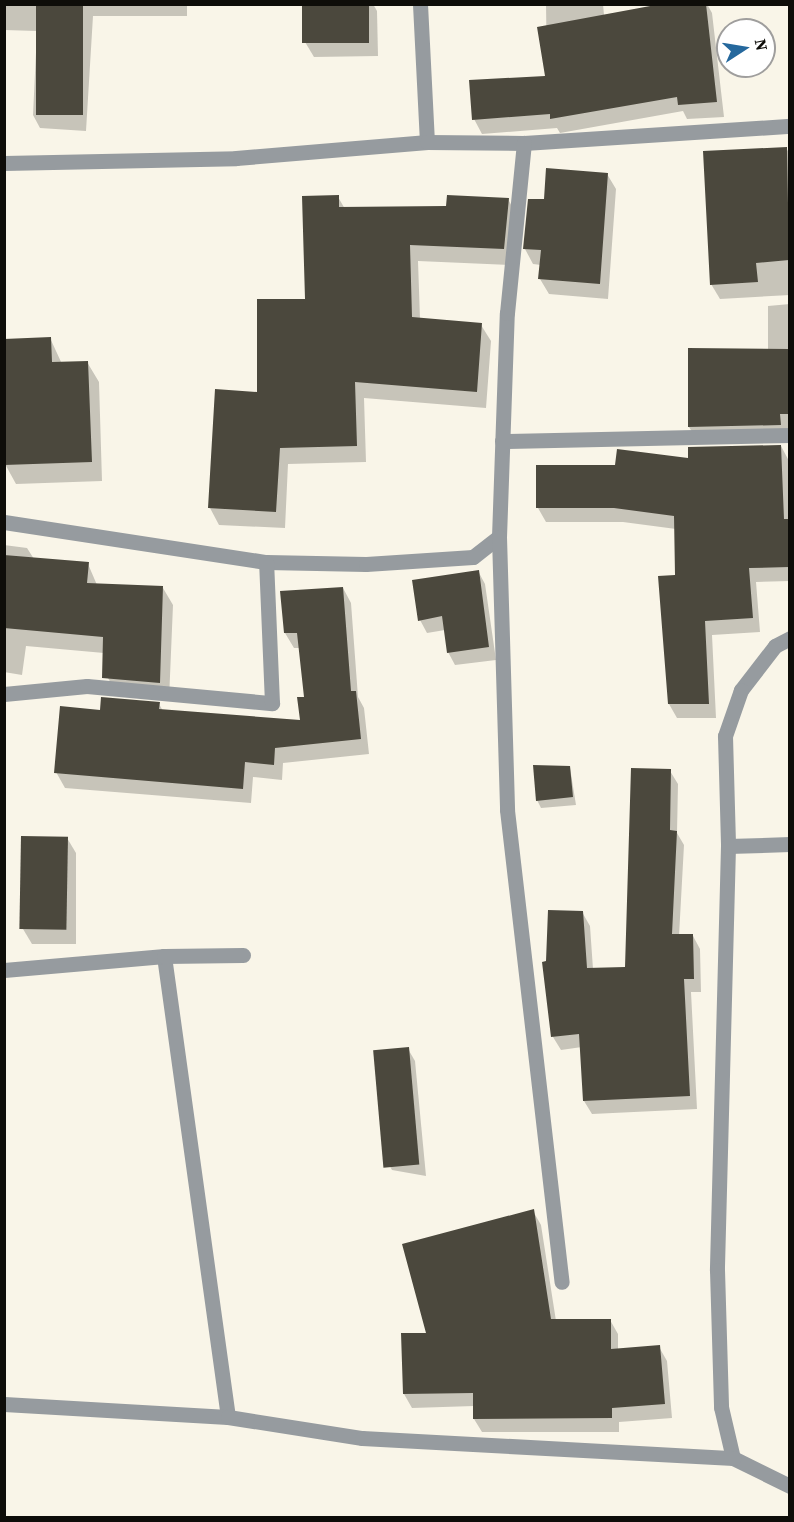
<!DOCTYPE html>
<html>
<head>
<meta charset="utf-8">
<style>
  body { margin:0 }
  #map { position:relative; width:794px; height:1522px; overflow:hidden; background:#f9f5e8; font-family:"Source Serif 4",serif }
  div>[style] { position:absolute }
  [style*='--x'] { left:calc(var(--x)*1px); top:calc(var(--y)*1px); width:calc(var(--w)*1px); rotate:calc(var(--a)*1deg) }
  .shadow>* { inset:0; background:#0003 }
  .building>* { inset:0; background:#4b483d; transform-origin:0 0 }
  .minor>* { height:15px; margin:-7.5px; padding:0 7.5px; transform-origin:7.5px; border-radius:7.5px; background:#969b9f }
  span { translate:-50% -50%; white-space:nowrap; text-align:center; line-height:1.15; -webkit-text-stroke:6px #fff; paint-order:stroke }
  .frame { position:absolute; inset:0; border:6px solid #0e0d09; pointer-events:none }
  .north { position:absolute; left:716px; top:18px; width:60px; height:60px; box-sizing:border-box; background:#fff; border:2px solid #9f9e9d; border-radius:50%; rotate:78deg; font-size:16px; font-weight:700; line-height:24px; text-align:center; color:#0e0d09 }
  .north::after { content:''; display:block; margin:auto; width:21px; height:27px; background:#25689d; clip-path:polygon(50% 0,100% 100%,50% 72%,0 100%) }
</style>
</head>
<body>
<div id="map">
  <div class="shadow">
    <i style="clip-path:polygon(4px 4px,187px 4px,187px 16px,93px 16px,86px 131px,40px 128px,33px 115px,37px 31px,4px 30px)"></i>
    <i style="clip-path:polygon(303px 4px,373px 4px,377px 11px,378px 56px,314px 57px,305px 42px)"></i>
    <i style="clip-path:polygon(546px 4px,603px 4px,604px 15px,670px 4px,707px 4px,712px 13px,724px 117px,687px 119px,683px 111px,560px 133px,557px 128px,482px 134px,474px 119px,547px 77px)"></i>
    <i style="clip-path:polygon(786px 148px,790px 154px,790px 295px,720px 299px,711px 284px)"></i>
    <i style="clip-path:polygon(607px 174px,616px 189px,608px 299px,549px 294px,540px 279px,541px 265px,533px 264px,525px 249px,546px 201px)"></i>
    <i style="clip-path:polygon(338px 197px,345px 209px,448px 207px,508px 199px,517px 216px,512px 265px,418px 261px,420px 319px,481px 325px,491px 341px,486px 408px,364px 398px,366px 462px,288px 464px,285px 528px,219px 525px,210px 508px,217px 391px,259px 394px,306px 300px)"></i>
    <i style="clip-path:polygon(790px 304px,790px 428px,698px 441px,689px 427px,690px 349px,768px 351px,768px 306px)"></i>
    <i style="clip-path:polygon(50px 338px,62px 364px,87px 362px,99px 382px,102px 481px,16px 484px,5px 464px)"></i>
    <i style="clip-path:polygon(781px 446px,789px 461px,790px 581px,756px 582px,760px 632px,712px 635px,716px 718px,677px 718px,669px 704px,659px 578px,676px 577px,676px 529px,623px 522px,546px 522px,538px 508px,617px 467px)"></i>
    <i style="clip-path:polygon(4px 545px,27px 548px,34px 559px,88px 564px,97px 585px,163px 588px,173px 605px,169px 700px,113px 687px,103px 669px,104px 653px,26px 646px,22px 675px,4px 672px)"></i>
    <i style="clip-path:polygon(478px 571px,485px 584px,496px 660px,455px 665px,448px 652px,445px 630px,427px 633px,420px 620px)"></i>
    <i style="clip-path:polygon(343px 588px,351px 603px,358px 697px,364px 708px,369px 754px,283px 763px,282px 780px,253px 777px,251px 803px,65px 788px,56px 772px,108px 711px,159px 704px,163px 711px,301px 721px,306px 698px,300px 648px,294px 648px,285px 633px,282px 593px)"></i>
    <i style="clip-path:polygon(570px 768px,576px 805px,541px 808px,537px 800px)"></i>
    <i style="clip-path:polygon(670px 771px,678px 784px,677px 833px,684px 845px,679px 936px,693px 936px,700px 949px,701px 992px,691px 992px,697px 1109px,592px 1114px,584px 1101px,582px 1047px,561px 1050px,553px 1037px,548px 963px,582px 912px,590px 926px,593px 969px,626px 968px)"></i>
    <i style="clip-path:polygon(67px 838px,76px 853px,76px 944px,32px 944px,23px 929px)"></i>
    <i style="clip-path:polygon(408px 1049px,415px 1061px,426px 1176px,392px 1170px,385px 1157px)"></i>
    <i style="clip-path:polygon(533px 1211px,541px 1225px,556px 1321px,610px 1320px,618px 1334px,618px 1350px,659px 1347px,667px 1361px,672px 1418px,619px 1422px,619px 1432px,482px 1432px,474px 1419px,474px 1406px,412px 1408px,404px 1394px,428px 1334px)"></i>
  </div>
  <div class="building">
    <i style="left:36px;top:4px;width:47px;height:111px"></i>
    <i style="left:302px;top:4px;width:67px;height:39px"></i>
    <i style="clip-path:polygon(661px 4px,706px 4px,717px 102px,678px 105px,677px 97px,550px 119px,550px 114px,472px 120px,469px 80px,545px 76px,537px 27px)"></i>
    <i style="clip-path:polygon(787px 147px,789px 260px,756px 263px,758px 282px,710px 285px,703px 151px)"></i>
    <i style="clip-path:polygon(546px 168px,608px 173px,600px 284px,538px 279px,541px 250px,523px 249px,528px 199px,544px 199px)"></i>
    <i style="clip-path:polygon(339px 195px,339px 207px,446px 206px,447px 195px,509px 198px,504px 249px,410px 245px,412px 317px,482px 323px,477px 392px,355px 382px,357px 446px,280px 448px,276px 512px,208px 508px,215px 389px,257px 392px,257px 299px,305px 299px,302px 196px)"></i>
    <i style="clip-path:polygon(51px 337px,52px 362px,88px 361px,92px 462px,4px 465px,4px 339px)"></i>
    <i style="clip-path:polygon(688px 348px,789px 349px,789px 414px,780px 414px,781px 425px,688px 427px)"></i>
    <i style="clip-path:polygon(781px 445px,784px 519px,789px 519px,789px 567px,749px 568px,753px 618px,705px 621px,709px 704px,668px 704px,658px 576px,675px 575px,674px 516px,614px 508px,536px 508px,536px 465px,615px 465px,617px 449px,688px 458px,688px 447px)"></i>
    <i style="clip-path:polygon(4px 555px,89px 562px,87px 583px,163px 586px,160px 683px,102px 678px,103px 637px,4px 628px)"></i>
    <i style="clip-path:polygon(479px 570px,489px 647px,447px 653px,442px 616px,418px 621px,412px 580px)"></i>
    <i style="clip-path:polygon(343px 587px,351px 691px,356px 691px,361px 739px,275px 748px,274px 765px,245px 762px,243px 789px,54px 773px,60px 706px,100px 710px,101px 697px,160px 702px,159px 709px,300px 720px,297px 697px,304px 697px,297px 633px,284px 633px,280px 591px)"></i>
    <i style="clip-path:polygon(533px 765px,570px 766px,573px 797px,536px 801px)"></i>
    <i style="clip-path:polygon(631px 768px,671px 769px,670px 830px,677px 831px,672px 934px,693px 934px,694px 979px,684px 979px,690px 1096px,583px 1101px,579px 1034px,551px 1037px,542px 962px,546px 961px,548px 910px,583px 911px,587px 968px,625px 967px)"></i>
    <i style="left:21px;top:836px;width:47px;height:93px;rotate:1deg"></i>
    <i style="left:409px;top:1047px;width:118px;height:36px;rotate:85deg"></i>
    <i style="clip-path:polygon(534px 1209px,551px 1319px,611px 1319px,611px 1349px,660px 1345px,665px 1404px,612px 1408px,612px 1418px,473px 1419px,473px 1393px,403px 1394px,401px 1333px,426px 1333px,402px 1244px)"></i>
  </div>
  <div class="minor">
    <i style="--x:420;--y:4;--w:138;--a:87.1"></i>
    <i style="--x:4;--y:163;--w:232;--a:-1.2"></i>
    <i style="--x:236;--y:158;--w:192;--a:-4.8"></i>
    <i style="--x:427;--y:142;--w:97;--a:0.6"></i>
    <i style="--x:524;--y:143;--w:267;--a:-3.7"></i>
    <i style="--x:502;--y:441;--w:288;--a:-1.2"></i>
    <i style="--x:4;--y:522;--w:265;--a:8.7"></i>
    <i style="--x:266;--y:562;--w:100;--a:1.1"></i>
    <i style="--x:366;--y:564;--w:107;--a:-3.7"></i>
    <i style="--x:473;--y:557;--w:33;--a:-38"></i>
    <i style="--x:499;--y:537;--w:224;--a:-88"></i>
    <i style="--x:507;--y:313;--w:171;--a:-84.3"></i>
    <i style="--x:499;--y:537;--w:273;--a:88.3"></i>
    <i style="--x:507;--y:810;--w:475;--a:83.4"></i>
    <i style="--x:790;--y:638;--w:17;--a:152"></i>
    <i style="--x:775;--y:646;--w:56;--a:127.7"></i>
    <i style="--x:741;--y:690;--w:49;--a:109.2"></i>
    <i style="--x:725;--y:736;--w:110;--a:88.4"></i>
    <i style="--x:728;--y:846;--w:424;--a:91.5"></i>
    <i style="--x:717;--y:1270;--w:137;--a:88.3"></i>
    <i style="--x:721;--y:1407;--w:52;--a:76.8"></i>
    <i style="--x:733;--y:1458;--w:64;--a:26.2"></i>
    <i style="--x:4;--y:694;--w:83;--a:-5.5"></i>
    <i style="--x:87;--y:686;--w:186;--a:5.3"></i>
    <i style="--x:272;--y:703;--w:141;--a:-92.4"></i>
    <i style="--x:728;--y:846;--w:62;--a:-1.8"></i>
    <i style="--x:164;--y:956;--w:465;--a:82.1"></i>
    <i style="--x:4;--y:970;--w:161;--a:-5"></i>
    <i style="--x:164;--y:956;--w:79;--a:-0.7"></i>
    <i style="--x:4;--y:1404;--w:224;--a:3.3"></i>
    <i style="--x:228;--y:1417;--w:136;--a:8.9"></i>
    <i style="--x:362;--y:1438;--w:372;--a:3.1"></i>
  </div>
  <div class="frame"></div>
  <div class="north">N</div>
</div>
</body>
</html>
